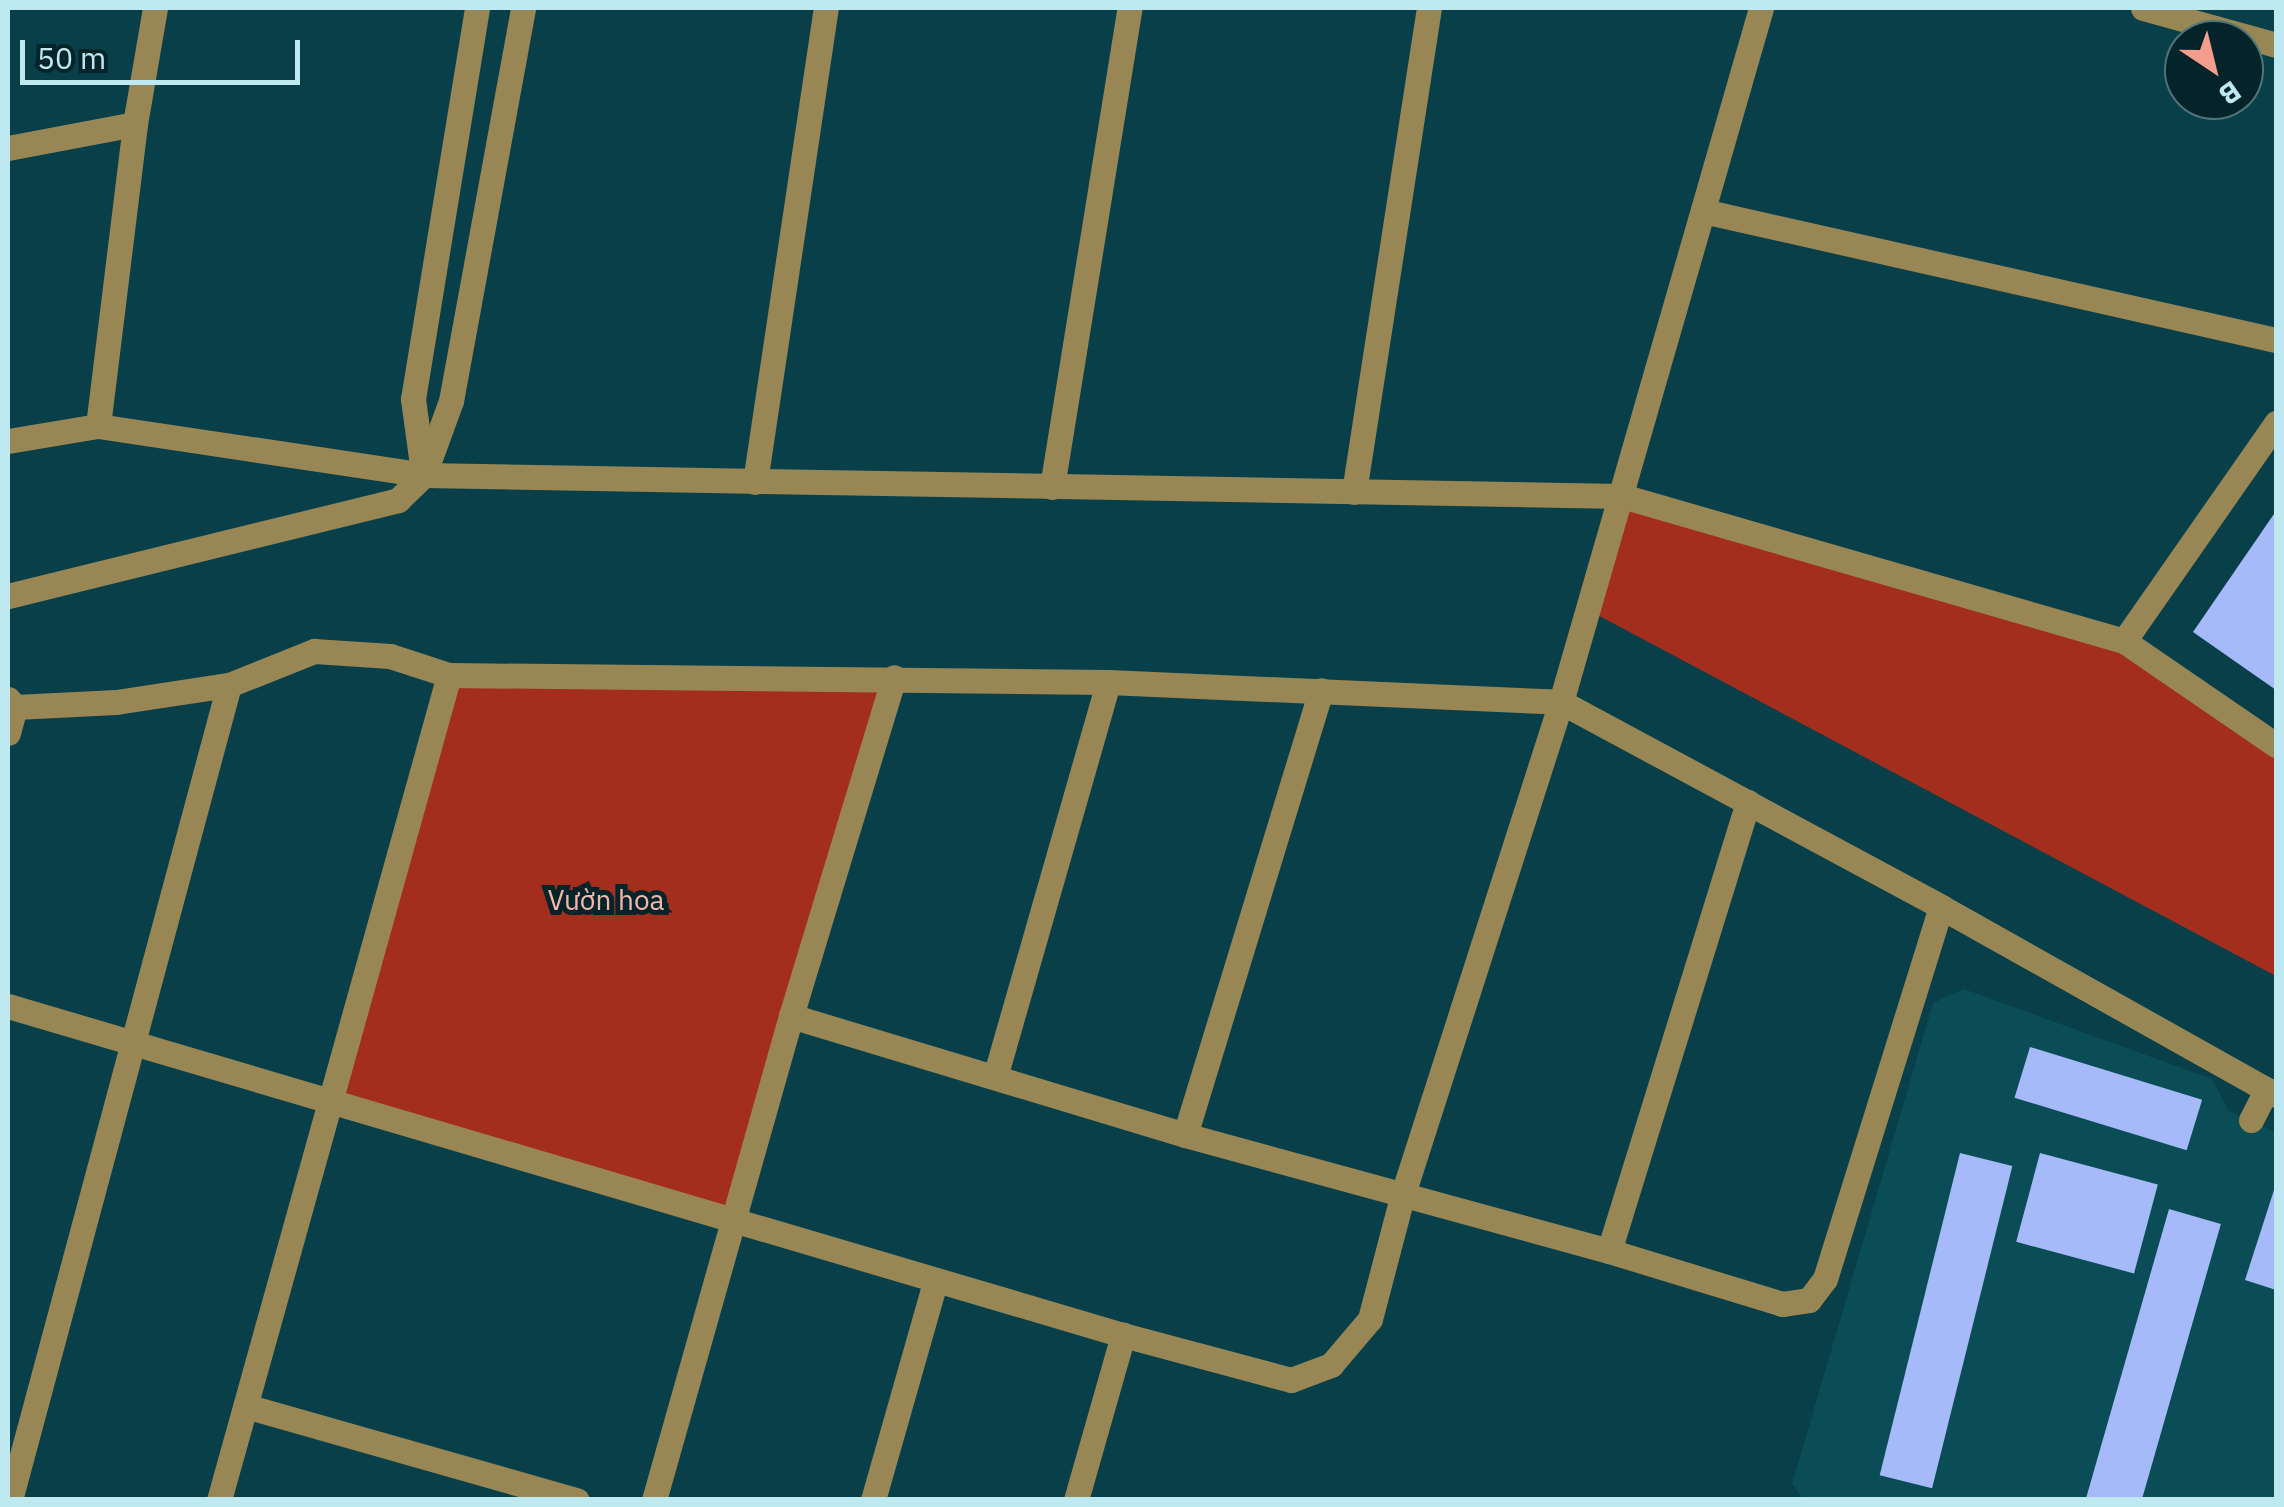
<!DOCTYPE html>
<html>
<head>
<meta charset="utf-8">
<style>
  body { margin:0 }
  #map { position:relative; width:2284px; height:1507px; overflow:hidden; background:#083f48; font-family:"IBM Plex Sans",sans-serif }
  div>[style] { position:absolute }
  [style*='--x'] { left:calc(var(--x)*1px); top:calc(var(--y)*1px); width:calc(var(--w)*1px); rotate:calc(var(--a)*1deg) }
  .built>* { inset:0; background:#0a4d56 }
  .green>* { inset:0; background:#a42e1e }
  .building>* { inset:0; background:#a6b9f8; transform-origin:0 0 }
  .minor>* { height:25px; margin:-12.5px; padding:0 12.5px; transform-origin:12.5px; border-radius:12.5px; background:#988755 }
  span { translate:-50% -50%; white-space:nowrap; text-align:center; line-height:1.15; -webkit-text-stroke:10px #052429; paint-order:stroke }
  .park-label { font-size:28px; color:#f4b6aa }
  .frame { position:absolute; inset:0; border:10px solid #bee9f1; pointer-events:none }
  .north { position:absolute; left:2164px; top:20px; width:100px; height:100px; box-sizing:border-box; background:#052429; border:2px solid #4f7379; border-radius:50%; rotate:145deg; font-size:28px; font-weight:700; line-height:40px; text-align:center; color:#bee9f1 }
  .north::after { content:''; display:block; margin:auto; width:35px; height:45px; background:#f49d8d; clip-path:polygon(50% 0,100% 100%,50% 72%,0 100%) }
  .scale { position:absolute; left:20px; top:40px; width:280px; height:45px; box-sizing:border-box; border:5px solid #bee9f1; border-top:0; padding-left:12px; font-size:30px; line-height:35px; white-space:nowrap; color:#bee9f1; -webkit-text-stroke:8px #052429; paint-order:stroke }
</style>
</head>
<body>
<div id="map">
  <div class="built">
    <i style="clip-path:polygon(1964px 989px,2212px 1079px,2229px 1111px,2276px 1132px,2276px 1499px,1804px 1500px,1792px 1484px,1933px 1003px)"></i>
  </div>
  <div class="green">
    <i style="clip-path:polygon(1623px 498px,2124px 644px,2276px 748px,2276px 976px,1590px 611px)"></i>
    <i style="clip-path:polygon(451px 677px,891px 680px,731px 1215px,335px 1099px)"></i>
  </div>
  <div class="building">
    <i style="clip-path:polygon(2276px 511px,2276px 690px,2193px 632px)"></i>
    <i style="left:2030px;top:1047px;width:180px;height:53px;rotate:17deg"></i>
    <i style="left:1960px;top:1153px;width:54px;height:332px;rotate:14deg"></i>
    <i style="left:2040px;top:1153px;width:122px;height:92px;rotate:15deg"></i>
    <i style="clip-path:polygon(2274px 1190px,2276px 1190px,2276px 1290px,2245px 1280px)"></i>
    <i style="left:2169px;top:1209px;width:54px;height:302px;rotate:16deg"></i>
  </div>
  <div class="minor">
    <i style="--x:2143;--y:8;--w:138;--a:15.5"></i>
    <i style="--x:8;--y:148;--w:129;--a:-10.7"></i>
    <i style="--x:1703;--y:211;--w:587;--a:12.69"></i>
    <i style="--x:98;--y:426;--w:304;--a:-83"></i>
    <i style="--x:135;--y:124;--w:118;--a:-80.2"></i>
    <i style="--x:8;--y:441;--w:91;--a:-9.5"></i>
    <i style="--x:98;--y:426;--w:330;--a:8.5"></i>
    <i style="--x:424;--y:475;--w:1198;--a:1"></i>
    <i style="--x:1622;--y:496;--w:523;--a:16.11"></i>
    <i style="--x:2124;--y:641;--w:184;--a:34.4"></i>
    <i style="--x:423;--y:472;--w:74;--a:-97.8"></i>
    <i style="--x:413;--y:399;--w:396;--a:-80.7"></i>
    <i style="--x:755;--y:482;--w:479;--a:-81.5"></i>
    <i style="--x:1052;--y:487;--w:485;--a:-80.8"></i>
    <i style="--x:1354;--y:492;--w:490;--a:-81.2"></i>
    <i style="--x:8;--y:596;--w:402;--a:-13.8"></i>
    <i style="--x:398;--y:500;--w:36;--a:-44"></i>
    <i style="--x:424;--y:475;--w:79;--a:-70"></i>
    <i style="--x:451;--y:401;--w:400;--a:-79.6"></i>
    <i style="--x:2124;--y:641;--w:266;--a:-55.1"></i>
    <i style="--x:8;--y:699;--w:11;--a:49"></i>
    <i style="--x:15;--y:707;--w:101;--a:-2.8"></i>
    <i style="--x:116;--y:702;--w:114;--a:-8.6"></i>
    <i style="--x:229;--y:685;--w:92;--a:-21.8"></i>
    <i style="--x:314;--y:651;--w:76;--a:3.8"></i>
    <i style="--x:390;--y:656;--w:62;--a:17.9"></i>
    <i style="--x:449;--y:675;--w:659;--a:0.61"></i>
    <i style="--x:1108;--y:682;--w:453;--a:2.5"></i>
    <i style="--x:1561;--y:702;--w:432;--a:28.3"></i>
    <i style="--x:1941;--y:907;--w:384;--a:29.3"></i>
    <i style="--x:8;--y:733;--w:27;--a:-75"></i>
    <i style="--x:8;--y:1006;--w:1163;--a:16.44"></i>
    <i style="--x:1123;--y:1335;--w:174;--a:15"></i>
    <i style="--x:1291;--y:1380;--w:43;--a:-20.6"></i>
    <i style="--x:1331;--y:1365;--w:60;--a:-49.7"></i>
    <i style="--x:1370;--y:1319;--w:126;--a:-75.3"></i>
    <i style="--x:1402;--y:1197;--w:520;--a:-72.19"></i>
    <i style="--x:1561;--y:702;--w:722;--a:-73.92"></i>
    <i style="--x:791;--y:1016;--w:412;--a:16.8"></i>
    <i style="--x:1185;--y:1135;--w:440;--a:15.3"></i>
    <i style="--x:1609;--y:1251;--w:181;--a:17"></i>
    <i style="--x:1782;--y:1304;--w:27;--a:-8"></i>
    <i style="--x:1809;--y:1300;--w:26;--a:-53"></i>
    <i style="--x:1825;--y:1279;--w:390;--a:-72.7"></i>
    <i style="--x:995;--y:1077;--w:411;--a:-74"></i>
    <i style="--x:2251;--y:1120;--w:34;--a:-63"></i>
    <i style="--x:1185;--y:1135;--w:465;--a:-73"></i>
    <i style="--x:1609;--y:1251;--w:470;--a:-72.8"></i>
    <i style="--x:246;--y:1406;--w:344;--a:15.9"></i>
    <i style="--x:10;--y:1500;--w:844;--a:-74.96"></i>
    <i style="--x:219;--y:1500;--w:856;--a:-74.42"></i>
    <i style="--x:654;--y:1500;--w:503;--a:-74.2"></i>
    <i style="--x:791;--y:1016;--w:354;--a:-73.1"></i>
    <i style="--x:873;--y:1500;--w:227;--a:-74.1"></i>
    <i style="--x:1076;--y:1500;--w:172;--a:-74.1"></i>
  </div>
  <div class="park-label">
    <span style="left:606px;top:900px">Vườn hoa</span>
  </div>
  <div class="frame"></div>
  <div class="north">B</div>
  <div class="scale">50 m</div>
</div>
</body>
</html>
